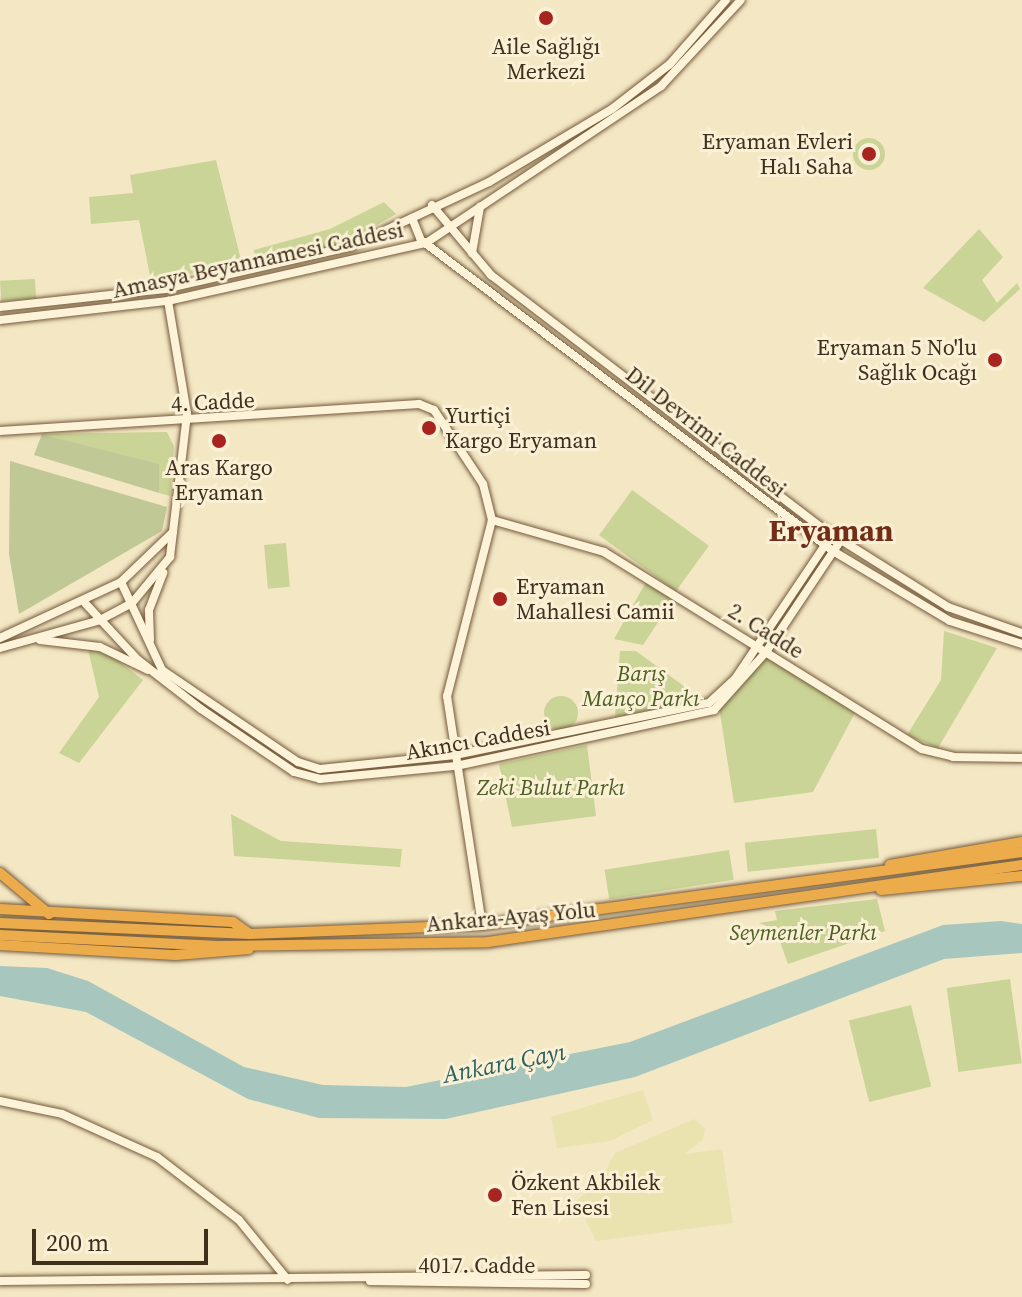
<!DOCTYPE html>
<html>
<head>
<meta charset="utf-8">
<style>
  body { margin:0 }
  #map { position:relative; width:1022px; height:1297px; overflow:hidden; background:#f4e7c4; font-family:"Source Serif 4",serif }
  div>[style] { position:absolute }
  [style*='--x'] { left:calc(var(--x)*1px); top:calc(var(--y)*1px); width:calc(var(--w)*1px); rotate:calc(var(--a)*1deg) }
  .farmland>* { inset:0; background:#eae3b0 }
  .green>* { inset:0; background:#cad496; transform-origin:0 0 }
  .round { border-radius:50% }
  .cemetery>* { inset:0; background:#c0c896 }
  .water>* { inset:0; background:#a6c6be }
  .roads { filter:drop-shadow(0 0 2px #73593a) drop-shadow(0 0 2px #73593a) }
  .secondary>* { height:8px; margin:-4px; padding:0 4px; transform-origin:4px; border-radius:4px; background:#fdf3d9 }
  .highway>* { height:10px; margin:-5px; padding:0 5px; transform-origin:5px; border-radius:5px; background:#ecac4b }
  .dots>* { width:22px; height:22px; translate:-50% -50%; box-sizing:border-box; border:4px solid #faf0d5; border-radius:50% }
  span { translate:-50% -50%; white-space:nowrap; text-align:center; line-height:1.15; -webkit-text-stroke:6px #faf0d5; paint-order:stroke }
  .poi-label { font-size:22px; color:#3f2f1d }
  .right { translate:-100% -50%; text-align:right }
  .left { translate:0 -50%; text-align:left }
  .street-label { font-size:22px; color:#3f2f1d }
  .park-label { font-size:22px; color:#4c5e21; font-style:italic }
  .water-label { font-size:24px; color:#2b615f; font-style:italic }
  .district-label { font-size:30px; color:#712d17; font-weight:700 }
  .scale { position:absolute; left:32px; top:1229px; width:176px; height:36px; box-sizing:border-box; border:4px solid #3f2f1d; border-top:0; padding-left:10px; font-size:24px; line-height:28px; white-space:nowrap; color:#3f2f1d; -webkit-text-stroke:6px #faf0d5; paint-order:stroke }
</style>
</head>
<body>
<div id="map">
  <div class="farmland">
    <i style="clip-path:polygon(643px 1090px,653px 1120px,610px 1141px,557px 1148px,551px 1117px)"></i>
    <i style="clip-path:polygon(694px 1119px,705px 1128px,703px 1140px,684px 1154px,722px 1149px,733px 1223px,596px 1241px,576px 1201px,599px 1183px,615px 1153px)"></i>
  </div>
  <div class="green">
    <i class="round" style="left:853px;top:138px;width:32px;height:32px"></i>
    <i style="clip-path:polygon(216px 160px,242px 264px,151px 281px,139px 220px,91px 224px,89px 197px,133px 193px,130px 175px)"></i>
    <i style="clip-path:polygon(384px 202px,396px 214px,348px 242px,255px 266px,254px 250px,330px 229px)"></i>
    <i style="clip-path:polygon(979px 229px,1003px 257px,982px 280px,997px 303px,1017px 283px,1006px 261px,1020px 289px,984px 322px,923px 288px)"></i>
    <i style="left:35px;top:279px;width:20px;height:35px;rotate:87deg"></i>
    <i style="clip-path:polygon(167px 432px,174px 446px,170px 496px,159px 493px,158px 464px,42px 434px)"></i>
    <i style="left:632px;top:490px;width:95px;height:56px;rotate:36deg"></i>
    <i style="left:286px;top:543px;width:44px;height:22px;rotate:85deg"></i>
    <i style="clip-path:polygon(646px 582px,674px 598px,643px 645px,614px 639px)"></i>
    <i style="clip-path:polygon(944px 631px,997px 648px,938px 748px,907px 735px,941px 680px)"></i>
    <i style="clip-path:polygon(88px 649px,112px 656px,143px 680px,79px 763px,59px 753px,99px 697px)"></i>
    <i style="clip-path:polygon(620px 651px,636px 651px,703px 700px,615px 717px)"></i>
    <i style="clip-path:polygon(766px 652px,857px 709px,813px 792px,734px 803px,719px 707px)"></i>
    <i class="round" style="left:544px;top:696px;width:34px;height:34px"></i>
    <i style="clip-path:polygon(587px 745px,596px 816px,512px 827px,499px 764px)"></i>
    <i style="clip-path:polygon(231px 814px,281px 841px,402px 849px,400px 867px,234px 856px)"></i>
    <i style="left:876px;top:829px;width:29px;height:132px;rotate:84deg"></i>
    <i style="left:729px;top:850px;width:30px;height:126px;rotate:81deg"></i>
    <i style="clip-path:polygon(877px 899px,885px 931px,788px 964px,776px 930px,759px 923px,777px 920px,775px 911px)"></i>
    <i style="left:1010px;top:979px;width:85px;height:64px;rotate:82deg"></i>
    <i style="left:911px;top:1005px;width:84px;height:64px;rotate:76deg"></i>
  </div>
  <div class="cemetery">
    <i style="clip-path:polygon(42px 434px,159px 464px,159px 493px,34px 455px)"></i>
    <i style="clip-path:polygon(10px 461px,167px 507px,162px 531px,19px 614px,9px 554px)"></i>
  </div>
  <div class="water">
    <i style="clip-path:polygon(1001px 921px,1022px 924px,1022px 953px,944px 959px,635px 1077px,446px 1119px,319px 1118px,248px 1099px,86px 1012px,0 996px,0 966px,47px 968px,88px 981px,244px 1067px,323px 1085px,406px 1087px,630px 1042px,943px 925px)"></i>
  </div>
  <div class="roads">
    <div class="secondary">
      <i style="--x:432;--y:205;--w:92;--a:49.9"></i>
      <i style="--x:491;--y:275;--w:417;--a:37.4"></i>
      <i style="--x:822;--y:528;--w:149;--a:32.1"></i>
      <i style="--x:948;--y:607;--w:78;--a:19.4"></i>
      <i style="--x:412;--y:218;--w:24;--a:68"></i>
      <i style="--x:421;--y:240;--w:516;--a:37.05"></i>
      <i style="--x:833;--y:551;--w:136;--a:30.9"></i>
      <i style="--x:950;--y:621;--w:76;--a:17.7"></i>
      <i style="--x:472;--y:253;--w:47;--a:-80.1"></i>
      <i style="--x:0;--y:307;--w:166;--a:-6.2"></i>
      <i style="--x:165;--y:289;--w:192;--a:-12.9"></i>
      <i style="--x:352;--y:246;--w:151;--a:-25"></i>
      <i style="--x:489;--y:182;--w:143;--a:-30.7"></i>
      <i style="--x:612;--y:109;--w:73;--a:-37.8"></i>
      <i style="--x:670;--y:64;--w:85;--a:-48.8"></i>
      <i style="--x:0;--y:320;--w:169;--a:-6.5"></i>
      <i style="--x:168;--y:301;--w:264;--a:-12.7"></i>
      <i style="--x:426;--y:243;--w:283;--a:-33.7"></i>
      <i style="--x:661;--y:86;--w:117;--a:-47.1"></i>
      <i style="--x:0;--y:431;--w:420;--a:-3.7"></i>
      <i style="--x:419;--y:404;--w:16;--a:22"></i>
      <i style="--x:434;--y:410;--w:89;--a:56.5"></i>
      <i style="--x:483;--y:484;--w:37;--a:76"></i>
      <i style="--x:492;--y:520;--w:182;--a:104.3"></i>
      <i style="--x:447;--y:696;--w:232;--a:81.3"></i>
      <i style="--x:492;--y:520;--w:116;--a:15.9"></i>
      <i style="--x:604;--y:552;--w:374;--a:31.8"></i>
      <i style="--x:922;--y:749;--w:32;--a:14"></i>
      <i style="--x:953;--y:757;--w:69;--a:0.8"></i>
      <i style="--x:121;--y:582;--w:97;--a:65"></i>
      <i style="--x:162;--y:670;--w:164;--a:34.1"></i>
      <i style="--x:298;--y:762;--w:23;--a:18"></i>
      <i style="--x:320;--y:769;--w:136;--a:-5.9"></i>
      <i style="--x:455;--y:755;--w:259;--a:-11.6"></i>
      <i style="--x:709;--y:703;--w:35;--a:-43"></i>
      <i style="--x:735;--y:679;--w:161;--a:-56.1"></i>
      <i style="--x:85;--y:603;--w:78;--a:47.1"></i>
      <i style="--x:138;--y:660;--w:80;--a:37.9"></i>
      <i style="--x:201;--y:709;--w:112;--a:34.1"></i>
      <i style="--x:294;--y:772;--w:27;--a:15"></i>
      <i style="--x:320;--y:779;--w:137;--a:-5.5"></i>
      <i style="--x:456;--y:766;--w:264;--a:-12.2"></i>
      <i style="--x:714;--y:710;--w:78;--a:-48.1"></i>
      <i style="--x:766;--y:652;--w:135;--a:-56.2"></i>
      <i style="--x:0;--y:638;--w:133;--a:-24.8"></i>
      <i style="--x:121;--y:582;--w:72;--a:-43.9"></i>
      <i style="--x:40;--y:640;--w:60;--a:6.7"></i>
      <i style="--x:100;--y:647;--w:53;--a:25.6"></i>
      <i style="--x:150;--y:640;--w:30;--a:-92"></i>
      <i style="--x:149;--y:610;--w:40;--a:-69"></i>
      <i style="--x:0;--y:648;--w:104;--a:-15.6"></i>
      <i style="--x:100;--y:620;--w:36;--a:-28"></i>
      <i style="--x:132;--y:603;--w:60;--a:-50.4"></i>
      <i style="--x:170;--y:557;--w:144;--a:-83.2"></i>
      <i style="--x:187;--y:414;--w:115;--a:-99.5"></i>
      <i style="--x:0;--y:1101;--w:63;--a:11.8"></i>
      <i style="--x:62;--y:1114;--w:104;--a:24.4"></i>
      <i style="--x:157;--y:1157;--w:103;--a:37.5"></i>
      <i style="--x:239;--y:1220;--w:77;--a:50.8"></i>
      <i style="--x:0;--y:1281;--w:586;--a:-0.59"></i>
      <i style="--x:370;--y:1281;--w:216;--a:0.8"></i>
    </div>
    <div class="highway">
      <i style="--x:890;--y:865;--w:134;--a:-9.9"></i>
      <i style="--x:0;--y:873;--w:64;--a:39.9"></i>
      <i style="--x:881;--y:890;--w:142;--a:-5.7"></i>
      <i style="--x:0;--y:909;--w:233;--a:3.2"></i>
      <i style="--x:233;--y:922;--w:19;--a:36"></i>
      <i style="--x:0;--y:923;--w:250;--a:2.5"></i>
      <i style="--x:250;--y:934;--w:232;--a:-2.2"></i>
      <i style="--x:482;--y:925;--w:545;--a:-7.7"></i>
      <i style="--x:0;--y:935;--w:218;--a:2.9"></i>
      <i style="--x:218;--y:946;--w:270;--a:-0.8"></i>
      <i style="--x:488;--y:942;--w:540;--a:-8.21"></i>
      <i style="--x:0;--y:945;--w:176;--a:3.3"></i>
      <i style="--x:176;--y:955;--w:73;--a:-4.7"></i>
    </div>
  </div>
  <div class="dots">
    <i style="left:546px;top:18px;background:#a8241f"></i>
    <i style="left:869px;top:154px;background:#a8241f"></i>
    <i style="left:995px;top:360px;background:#a8241f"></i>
    <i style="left:429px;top:428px;background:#a8241f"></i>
    <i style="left:219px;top:441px;background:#a8241f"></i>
    <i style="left:500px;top:599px;background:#a8241f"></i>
    <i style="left:495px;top:1195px;background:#a8241f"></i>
  </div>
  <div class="poi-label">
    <span style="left:546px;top:59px">Aile Sağlığı<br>Merkezi</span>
    <span class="right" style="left:853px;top:154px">Eryaman Evleri<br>Halı Saha</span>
    <span class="right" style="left:977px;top:360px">Eryaman 5 No'lu<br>Sağlık Ocağı</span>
    <span class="left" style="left:445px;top:428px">Yurtiçi<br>Kargo Eryaman</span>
    <span style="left:219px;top:480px">Aras Kargo<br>Eryaman</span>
    <span class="left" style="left:516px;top:599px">Eryaman<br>Mahallesi Camii</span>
    <span class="left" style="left:511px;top:1195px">Özkent Akbilek<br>Fen Lisesi</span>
  </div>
  <div class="street-label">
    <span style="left:258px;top:260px;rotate:-12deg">Amasya Beyannamesi Caddesi</span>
    <span style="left:213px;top:402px;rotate:-3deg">4. Cadde</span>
    <span style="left:706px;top:432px;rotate:38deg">Dil Devrimi Caddesi</span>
    <span style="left:766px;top:631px;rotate:32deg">2. Cadde</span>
    <span style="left:478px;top:740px;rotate:-10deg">Akıncı Caddesi</span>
    <span style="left:511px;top:917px;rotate:-5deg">Ankara-Ayaş Yolu</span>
    <span style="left:477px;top:1266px">4017. Cadde</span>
  </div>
  <div class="park-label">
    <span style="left:641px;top:686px">Barış<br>Manço Parkı</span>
    <span style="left:551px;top:788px">Zeki Bulut Parkı</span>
    <span style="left:803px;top:933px">Seymenler Parkı</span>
  </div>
  <div class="water-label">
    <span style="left:504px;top:1063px;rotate:-11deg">Ankara Çayı</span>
  </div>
  <div class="district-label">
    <span style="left:831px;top:531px">Eryaman</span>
  </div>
  <div class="scale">200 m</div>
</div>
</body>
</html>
